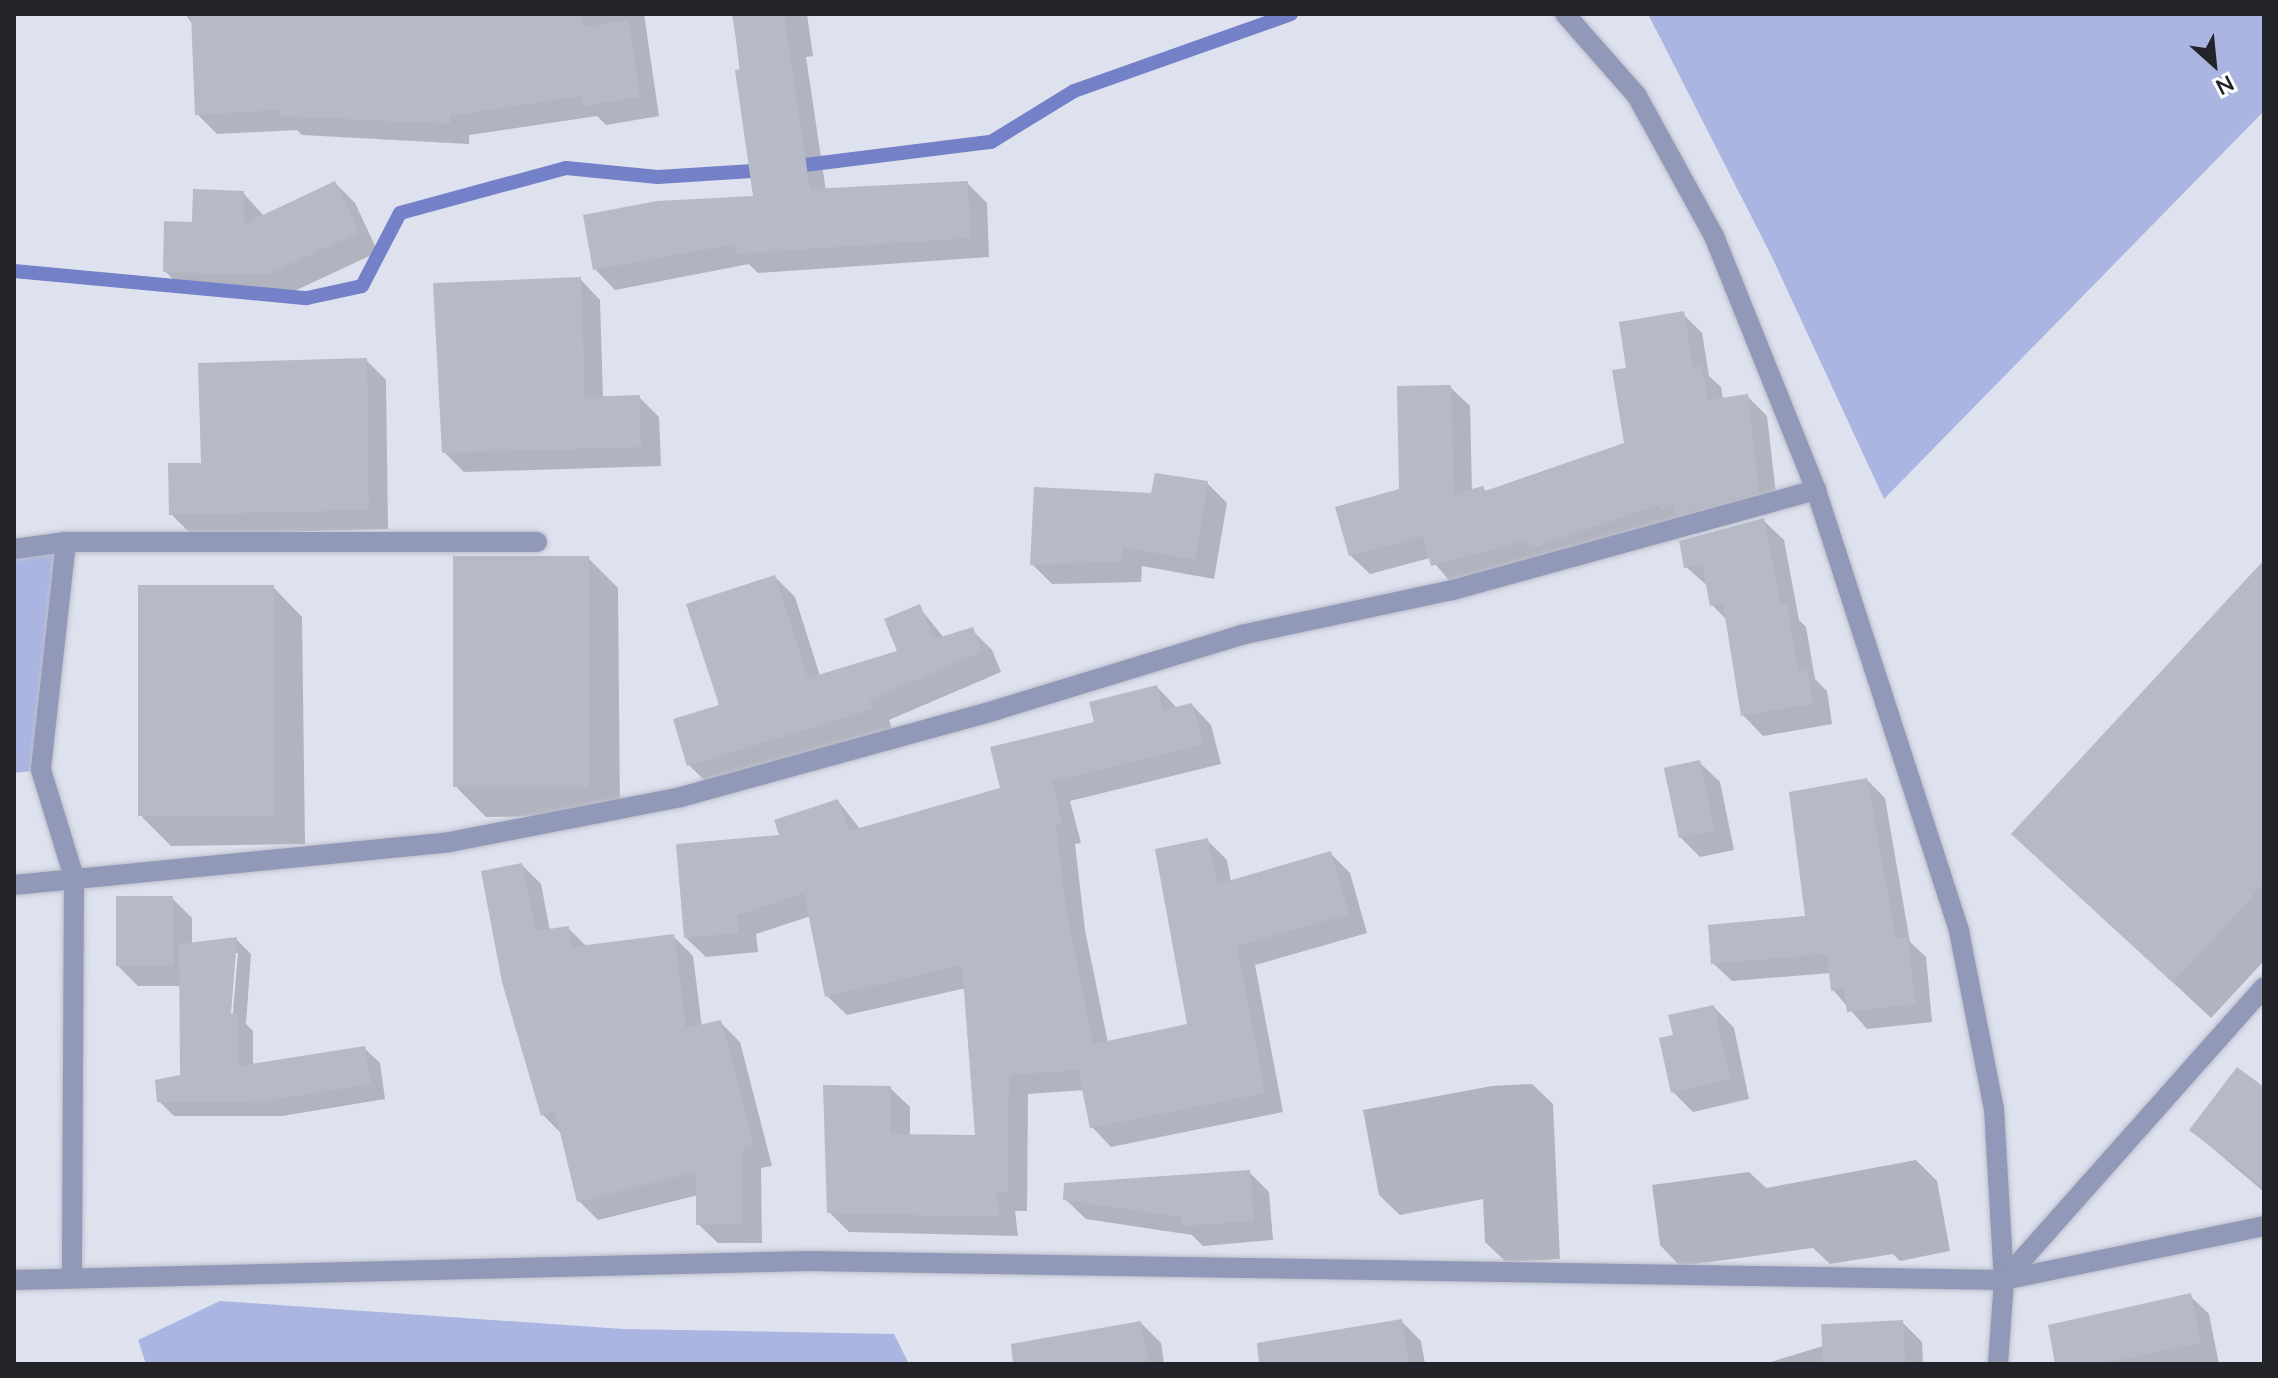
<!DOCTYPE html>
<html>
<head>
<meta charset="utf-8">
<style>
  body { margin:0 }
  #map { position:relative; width:2278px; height:1378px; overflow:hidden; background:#dee1ee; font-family:Mulish,sans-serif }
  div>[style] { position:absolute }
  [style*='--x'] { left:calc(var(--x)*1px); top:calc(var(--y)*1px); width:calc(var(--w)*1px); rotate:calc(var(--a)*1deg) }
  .green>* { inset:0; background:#abb5e2 }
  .shadow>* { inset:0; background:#0003 }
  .stream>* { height:14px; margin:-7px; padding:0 7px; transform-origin:7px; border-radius:7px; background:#7480c7 }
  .building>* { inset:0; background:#b6b9c6; transform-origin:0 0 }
  .roads { filter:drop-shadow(0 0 2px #bcbfcb) drop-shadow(0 0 2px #bcbfcb) }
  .minor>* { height:20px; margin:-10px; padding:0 10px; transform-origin:10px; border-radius:10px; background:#9198b8 }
  .tertiary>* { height:20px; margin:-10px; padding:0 10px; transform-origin:10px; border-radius:10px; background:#9198b8 }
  span { translate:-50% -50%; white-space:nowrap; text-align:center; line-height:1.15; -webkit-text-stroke:6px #fff; paint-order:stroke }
  .frame { position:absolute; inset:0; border:16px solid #232429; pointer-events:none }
  .north { position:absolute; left:2174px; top:24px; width:80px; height:80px; -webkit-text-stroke:6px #fff; paint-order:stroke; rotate:153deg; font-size:22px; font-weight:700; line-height:32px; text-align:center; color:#232429 }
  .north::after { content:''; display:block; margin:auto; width:28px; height:36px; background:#232429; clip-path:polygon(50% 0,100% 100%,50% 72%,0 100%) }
</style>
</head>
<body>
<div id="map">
  <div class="green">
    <i style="clip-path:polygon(1648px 14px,2264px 14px,2264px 111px,1884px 499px,1772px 257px)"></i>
    <i style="clip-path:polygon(66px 542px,41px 770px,14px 773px,14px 549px)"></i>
    <i style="clip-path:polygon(220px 1301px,623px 1329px,894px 1334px,909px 1364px,146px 1364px,138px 1340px)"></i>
  </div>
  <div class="shadow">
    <i style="clip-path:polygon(185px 14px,644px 14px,659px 116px,606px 125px,597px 116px,469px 135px,469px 144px,302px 135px,297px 130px,217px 134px,197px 114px,193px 25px)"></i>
    <i style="clip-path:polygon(733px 14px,807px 14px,813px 56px,806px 57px,826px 191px,967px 183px,987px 203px,989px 257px,758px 273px,749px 264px,615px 290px,595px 269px,755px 198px)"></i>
    <i style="clip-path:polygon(335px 183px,355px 203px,378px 252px,288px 294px,185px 292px,165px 271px,194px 224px,243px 193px,264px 216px)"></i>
    <i style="clip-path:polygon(580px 279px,600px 300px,603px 398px,639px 397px,659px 417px,661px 466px,464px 472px,444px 452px)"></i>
    <i style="clip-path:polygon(1683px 314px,1702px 333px,1709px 376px,1721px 387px,1723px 400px,1747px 396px,1767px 416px,1778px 511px,1696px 534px,1688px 526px,1453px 585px,1430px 558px,1370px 574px,1350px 555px,1401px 491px,1450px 387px,1470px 406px,1472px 491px,1483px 488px,1487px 492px,1626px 444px,1629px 369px)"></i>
    <i style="clip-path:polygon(366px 360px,386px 380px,388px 529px,191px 534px,171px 514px,203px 464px)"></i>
    <i style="clip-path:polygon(1207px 483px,1227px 503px,1214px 579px,1142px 566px,1141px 582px,1052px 584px,1032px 564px,1153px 495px)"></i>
    <i style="clip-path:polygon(1763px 520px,1784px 540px,1799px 620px,1806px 627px,1815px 679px,1827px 691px,1832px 724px,1763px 736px,1743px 715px,1728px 621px,1712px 605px,1709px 587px,1686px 567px)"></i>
    <i style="clip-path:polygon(588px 558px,618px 588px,620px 815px,486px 817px,457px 788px)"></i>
    <i style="clip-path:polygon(775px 577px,795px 597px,820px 676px,900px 652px,919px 607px,944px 638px,972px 630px,992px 650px,1001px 672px,889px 720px,892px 729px,709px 785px,689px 765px,721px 706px)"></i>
    <i style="clip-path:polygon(2264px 586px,2264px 961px,2211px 1018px,2014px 834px)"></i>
    <i style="clip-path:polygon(273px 587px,302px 617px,305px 844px,171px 846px,142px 817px)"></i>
    <i style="clip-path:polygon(1157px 687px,1176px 707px,1192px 705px,1211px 725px,1221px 764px,1070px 801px,1081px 843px,1075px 844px,1085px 930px,1108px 1043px,1189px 1026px,1207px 840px,1227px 860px,1231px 882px,1330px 853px,1350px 873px,1367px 933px,1255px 965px,1283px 1112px,1111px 1147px,1092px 1127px,1084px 1090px,1028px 1094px,1027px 1211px,1015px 1211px,1018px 1236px,849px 1232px,829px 1212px,890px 1088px,910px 1107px,910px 1136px,977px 1137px,966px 988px,847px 1015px,827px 996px,811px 916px,756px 934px,758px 952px,706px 957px,686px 938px,782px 837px,838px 801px,861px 830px,1003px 790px)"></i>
    <i style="clip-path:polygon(1699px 762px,1720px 782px,1734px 850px,1700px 857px,1680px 837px)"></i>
    <i style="clip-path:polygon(1867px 780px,1885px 798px,1910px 942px,1926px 957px,1932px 1022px,1867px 1029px,1833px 990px,1831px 973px,1732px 981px,1713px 963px,1808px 918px)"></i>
    <i style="clip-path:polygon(522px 865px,541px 884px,550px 931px,568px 928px,587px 947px,673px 936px,693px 956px,702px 1027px,720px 1022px,740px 1042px,772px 1166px,761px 1168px,762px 1243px,718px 1243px,698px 1224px,698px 1195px,598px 1220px,579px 1201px,563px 1135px,543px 1115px)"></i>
    <i style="clip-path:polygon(evenodd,172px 898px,192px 918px,192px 944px,236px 939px,251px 954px,246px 1024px,253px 1031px,253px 1066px,364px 1048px,380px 1063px,385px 1099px,282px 1116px,174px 1116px,159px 1101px,182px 1077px,182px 986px,138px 986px,117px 965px,172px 898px,234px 953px,238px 953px,232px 1024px,228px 1023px,234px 953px)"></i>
    <i style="clip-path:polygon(1714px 1007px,1734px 1028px,1749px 1099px,1693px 1112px,1673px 1092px,1676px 1037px)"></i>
    <i style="clip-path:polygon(1532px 1084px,1553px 1104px,1560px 1259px,1506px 1262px,1485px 1242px,1483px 1199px,1400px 1215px,1379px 1195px,1363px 1110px,1492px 1086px)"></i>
    <i style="clip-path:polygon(2264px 1090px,2264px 1192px,2191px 1130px)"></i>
    <i style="clip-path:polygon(1916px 1160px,1937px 1181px,1950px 1251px,1900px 1261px,1893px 1254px,1830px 1264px,1813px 1248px,1680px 1266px,1660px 1245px,1652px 1185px,1749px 1172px,1766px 1188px)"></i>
    <i style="clip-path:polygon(1249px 1172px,1269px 1192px,1273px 1240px,1203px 1246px,1192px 1235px,1086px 1219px,1065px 1199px)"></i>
    <i style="clip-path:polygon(2190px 1296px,2209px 1314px,2219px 1364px,2058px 1364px)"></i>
    <i style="clip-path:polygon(1401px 1321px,1421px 1341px,1425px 1364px,1290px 1364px)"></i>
    <i style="clip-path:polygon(1902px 1322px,1922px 1342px,1923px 1364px,1764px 1364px)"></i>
    <i style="clip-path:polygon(1141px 1323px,1161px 1343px,1164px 1364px,1050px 1364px)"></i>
  </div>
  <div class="stream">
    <i style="--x:789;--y:167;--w:204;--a:-7.1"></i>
    <i style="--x:991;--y:142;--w:97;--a:-31.6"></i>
    <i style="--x:1074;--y:91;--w:230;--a:-19.5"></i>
    <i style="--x:14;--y:271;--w:294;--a:5.3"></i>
    <i style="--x:307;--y:298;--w:56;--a:-12.3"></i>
    <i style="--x:362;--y:286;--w:82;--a:-62.5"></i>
    <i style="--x:400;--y:213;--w:172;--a:-15.2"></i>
    <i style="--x:566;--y:168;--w:92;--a:5.6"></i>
    <i style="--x:658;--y:177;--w:110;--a:-3.6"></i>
  </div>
  <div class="building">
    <i style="clip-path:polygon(191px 14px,582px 14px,583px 27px,629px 20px,640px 97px,584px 106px,582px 96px,450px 116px,450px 124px,280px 116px,280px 110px,195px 115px)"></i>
    <i style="clip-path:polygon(732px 14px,784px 14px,810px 189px,968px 181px,970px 238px,736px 254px,735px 244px,593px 270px,583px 215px,657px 201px,753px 196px,735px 70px,741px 69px)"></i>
    <i style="clip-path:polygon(335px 181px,359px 232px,267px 275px,163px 272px,164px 221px,192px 222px,193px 189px,244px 191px,244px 224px)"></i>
    <i style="clip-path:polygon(581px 277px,585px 397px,640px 395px,641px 447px,442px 453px,433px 283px)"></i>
    <i style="clip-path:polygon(1684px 311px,1693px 367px,1702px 366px,1708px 400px,1748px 394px,1759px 492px,1675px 515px,1673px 506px,1661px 510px,1659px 505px,1530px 549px,1527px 540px,1431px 566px,1423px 536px,1349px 556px,1335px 507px,1399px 489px,1397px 386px,1451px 385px,1454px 494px,1483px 486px,1485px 491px,1624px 443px,1612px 370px,1626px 368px,1619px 322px)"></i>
    <i style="clip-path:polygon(367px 358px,369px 510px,169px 515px,168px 463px,201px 463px,198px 363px)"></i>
    <i style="clip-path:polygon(1155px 473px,1208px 481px,1195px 560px,1123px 547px,1122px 562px,1030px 565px,1034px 487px,1151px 493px)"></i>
    <i style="clip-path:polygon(1764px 518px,1781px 606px,1787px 605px,1798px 670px,1807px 668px,1813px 704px,1741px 716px,1723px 604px,1710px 606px,1702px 564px,1684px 568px,1679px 541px)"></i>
    <i style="left:589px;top:556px;width:231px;height:136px;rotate:90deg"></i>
    <i style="clip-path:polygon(2264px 560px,2264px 883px,2173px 983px,2011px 834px)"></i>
    <i style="clip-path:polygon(775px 575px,808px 678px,897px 651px,884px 619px,920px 604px,934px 639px,973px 627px,982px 652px,870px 700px,873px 709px,687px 766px,673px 719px,719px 705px,686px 604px)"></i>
    <i style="left:274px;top:585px;width:231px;height:136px;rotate:90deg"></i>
    <i style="clip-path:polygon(1157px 685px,1163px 710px,1192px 703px,1203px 745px,1052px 781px,1062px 824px,1056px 825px,1066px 909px,1093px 1044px,1187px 1024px,1155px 849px,1208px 838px,1218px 884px,1331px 851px,1349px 914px,1237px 946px,1265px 1093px,1090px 1128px,1078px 1070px,1009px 1075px,1008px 1192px,996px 1192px,1000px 1217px,827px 1213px,823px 1085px,891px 1086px,891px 1134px,975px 1135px,962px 965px,825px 997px,804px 893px,737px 915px,739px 933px,684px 938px,676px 844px,779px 835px,774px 820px,838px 799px,849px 831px,1000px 788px,990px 747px,1094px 722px,1089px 702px)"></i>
    <i style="left:1700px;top:760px;width:72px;height:37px;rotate:78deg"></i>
    <i style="clip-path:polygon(1867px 778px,1896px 938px,1908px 937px,1915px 1004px,1847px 1012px,1844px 989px,1831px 991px,1827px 954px,1711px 964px,1708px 925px,1805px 916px,1789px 792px)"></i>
    <i style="clip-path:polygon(522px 863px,536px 931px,569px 926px,571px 947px,674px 934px,686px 1028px,721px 1020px,742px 1097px,754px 1146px,743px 1149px,743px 1224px,696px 1225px,696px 1172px,577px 1202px,555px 1112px,541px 1116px,502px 982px,481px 871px)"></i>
    <i style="left:116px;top:896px;width:57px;height:70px"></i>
    <i style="clip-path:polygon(237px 937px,231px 1014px,238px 1013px,239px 1066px,365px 1046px,371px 1084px,266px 1101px,157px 1102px,155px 1080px,180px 1075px,179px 944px)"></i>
    <i style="clip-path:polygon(1714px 1005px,1730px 1079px,1671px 1093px,1659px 1038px,1673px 1035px,1668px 1015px)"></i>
    <i style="clip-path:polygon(2237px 1067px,2264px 1087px,2264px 1187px,2189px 1130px)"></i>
    <i style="clip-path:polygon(1250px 1170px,1254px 1221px,1181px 1226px,1181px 1217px,1063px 1200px,1064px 1183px)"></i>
    <i style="clip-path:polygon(2191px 1293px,2201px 1343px,2100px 1364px,2055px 1364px,2048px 1325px)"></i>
    <i style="clip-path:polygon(1402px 1319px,1409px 1364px,1259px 1364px,1257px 1343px)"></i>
    <i style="left:1903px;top:1320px;width:44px;height:82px;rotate:87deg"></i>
    <i style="clip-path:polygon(1141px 1321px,1149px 1364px,1013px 1364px,1011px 1344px)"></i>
  </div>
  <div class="roads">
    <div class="minor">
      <i style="--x:1565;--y:14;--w:109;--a:48.7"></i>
      <i style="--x:1637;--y:96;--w:160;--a:61.2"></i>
      <i style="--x:1714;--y:236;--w:274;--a:68.1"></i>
      <i style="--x:1816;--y:490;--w:464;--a:72"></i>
      <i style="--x:1959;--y:931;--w:181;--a:78.9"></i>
      <i style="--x:1994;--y:1109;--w:171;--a:86.7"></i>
      <i style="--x:2004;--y:1280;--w:84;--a:94.1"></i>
      <i style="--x:66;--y:542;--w:229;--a:96.3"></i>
      <i style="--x:41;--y:770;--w:112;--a:72.9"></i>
      <i style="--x:74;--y:877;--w:401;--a:90.3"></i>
      <i style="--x:14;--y:549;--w:52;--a:-7.7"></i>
      <i style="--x:66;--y:542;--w:471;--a:0"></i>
      <i style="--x:14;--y:885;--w:438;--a:-5.6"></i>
      <i style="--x:450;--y:842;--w:235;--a:-11"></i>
      <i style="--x:681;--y:797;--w:327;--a:-15.4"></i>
      <i style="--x:996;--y:710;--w:256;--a:-17"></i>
      <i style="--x:1241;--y:635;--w:217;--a:-12"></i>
      <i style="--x:1453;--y:590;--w:377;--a:-15.4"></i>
      <i style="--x:2004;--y:1280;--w:392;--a:-48.4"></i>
      <i style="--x:2004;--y:1280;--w:266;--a:-11.7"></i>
    </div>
    <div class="tertiary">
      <i style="--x:14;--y:1280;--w:795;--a:-1.37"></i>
      <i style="--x:809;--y:1261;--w:1195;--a:0.91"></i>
    </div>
  </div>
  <div class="frame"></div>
  <div class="north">N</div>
</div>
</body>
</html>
